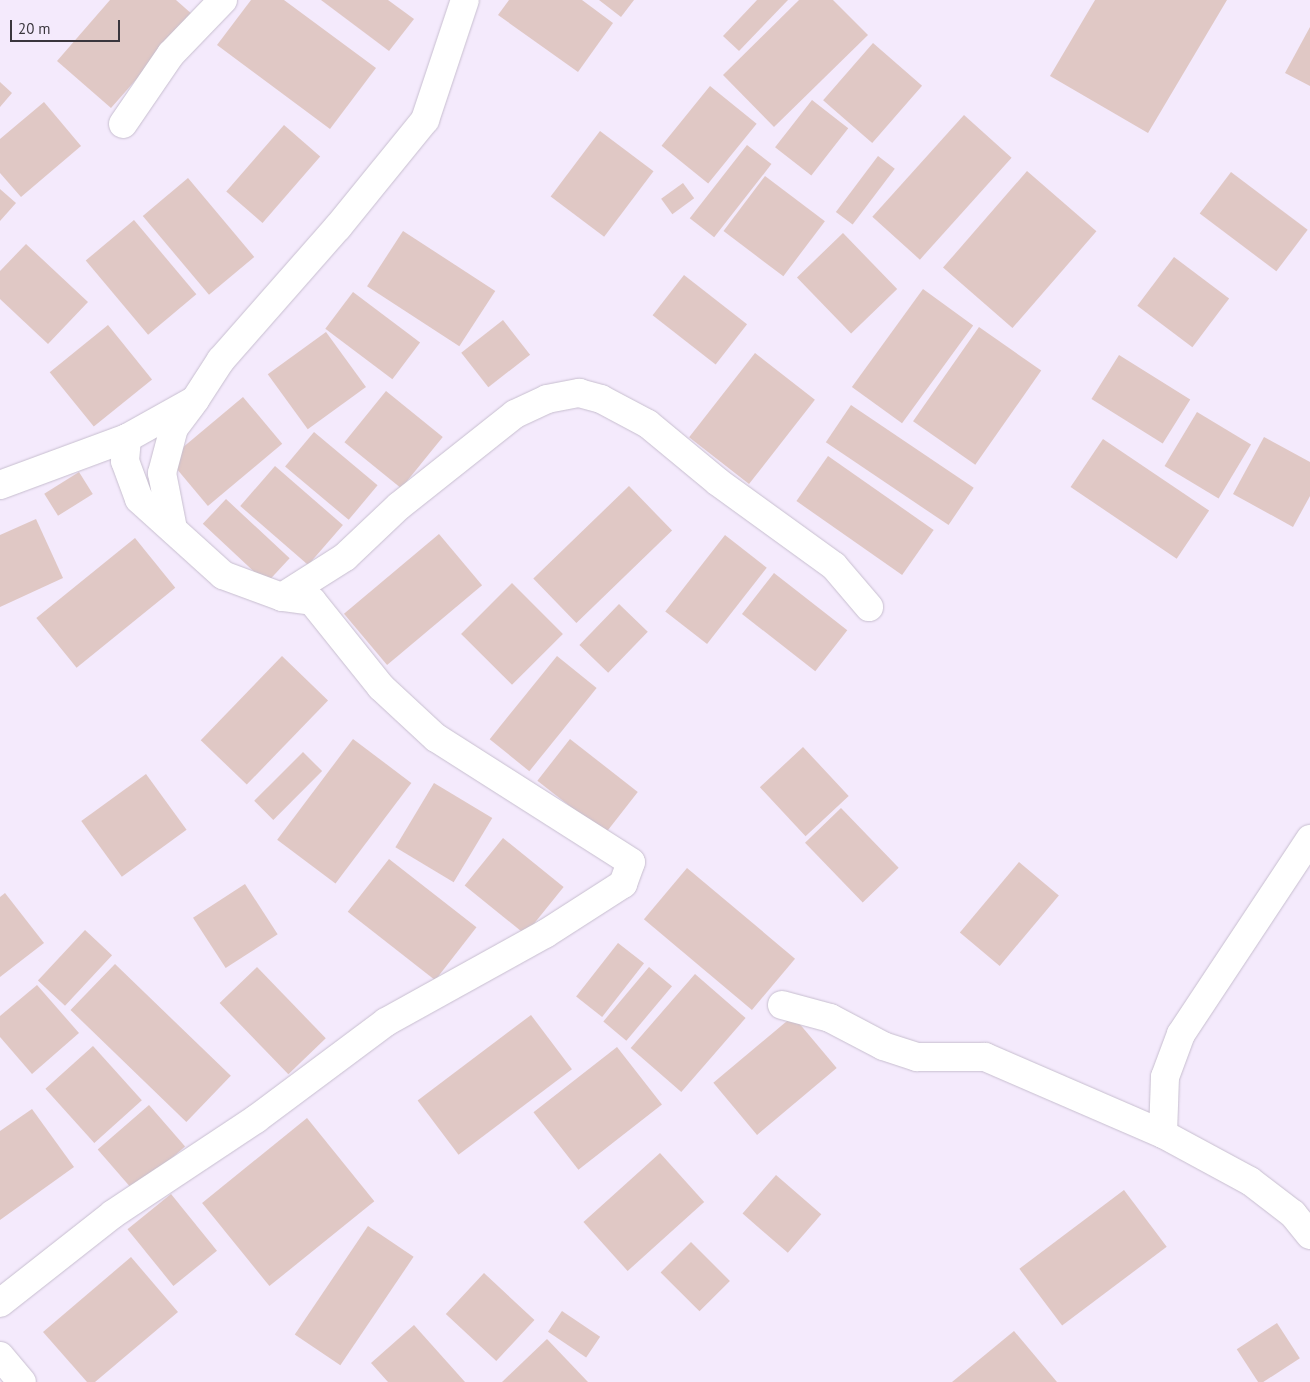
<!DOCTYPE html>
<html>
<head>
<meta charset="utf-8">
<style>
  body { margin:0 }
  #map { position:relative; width:1310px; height:1382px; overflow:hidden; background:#f4eafc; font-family:"PT Sans",sans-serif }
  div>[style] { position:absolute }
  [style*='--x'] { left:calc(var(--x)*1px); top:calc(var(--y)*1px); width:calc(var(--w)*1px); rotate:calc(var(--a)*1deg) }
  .building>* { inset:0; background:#e0c8c5; transform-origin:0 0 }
  .roads { filter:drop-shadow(0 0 1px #c7becf) drop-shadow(0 0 1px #c7becf) }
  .minor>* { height:28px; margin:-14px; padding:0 14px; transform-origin:14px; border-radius:14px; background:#fff }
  span { translate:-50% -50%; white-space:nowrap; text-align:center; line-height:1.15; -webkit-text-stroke:4px #f4eafc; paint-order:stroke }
  .scale { position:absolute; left:10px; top:20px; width:110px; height:22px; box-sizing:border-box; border:2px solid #3a363d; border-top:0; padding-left:6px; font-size:15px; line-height:18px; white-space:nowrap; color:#3a363d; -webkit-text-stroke:4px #f4eafc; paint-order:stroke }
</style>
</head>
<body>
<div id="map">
  <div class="building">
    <i style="clip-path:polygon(110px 0,176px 0,193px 15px,111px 108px,57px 61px)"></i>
    <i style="clip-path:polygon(251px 0,284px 0,376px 68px,330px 129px,217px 45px)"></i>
    <i style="clip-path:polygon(321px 0,388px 0,414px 19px,389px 51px)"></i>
    <i style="clip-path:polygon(509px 0,582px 0,613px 23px,578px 72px,498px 15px)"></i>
    <i style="clip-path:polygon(599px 0,634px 0,621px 17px)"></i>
    <i style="clip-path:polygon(757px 0,788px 0,739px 51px,723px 36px)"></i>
    <i style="clip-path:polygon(799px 0,833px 0,868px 35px,774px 127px,723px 75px)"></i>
    <i style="clip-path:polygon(1095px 0,1227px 0,1148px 133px,1050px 76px)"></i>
    <i style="clip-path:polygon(1310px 27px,1310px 86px,1285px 73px)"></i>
    <i style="left:873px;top:43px;width:65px;height:76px;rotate:41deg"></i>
    <i style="clip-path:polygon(0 82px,12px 93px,0 107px)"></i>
    <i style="left:710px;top:86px;width:60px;height:77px;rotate:39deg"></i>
    <i style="left:812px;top:100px;width:46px;height:60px;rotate:38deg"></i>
    <i style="clip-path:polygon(44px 102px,81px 146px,21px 197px,0 173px,0 139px)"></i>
    <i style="left:964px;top:115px;width:64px;height:137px;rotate:42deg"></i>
    <i style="left:284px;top:125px;width:48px;height:88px;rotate:41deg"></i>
    <i style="left:600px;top:131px;width:67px;height:82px;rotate:37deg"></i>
    <i style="left:747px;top:145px;width:31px;height:93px;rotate:38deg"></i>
    <i style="left:878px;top:156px;width:21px;height:70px;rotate:37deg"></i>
    <i style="left:1027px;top:171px;width:92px;height:128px;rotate:41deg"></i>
    <i style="left:1231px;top:172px;width:96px;height:52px;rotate:37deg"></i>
    <i style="left:765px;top:176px;width:75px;height:69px;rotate:37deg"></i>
    <i style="left:188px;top:178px;width:103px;height:59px;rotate:50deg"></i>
    <i style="left:683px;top:183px;width:19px;height:27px;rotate:54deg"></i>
    <i style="clip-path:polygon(0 189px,16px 203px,0 221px)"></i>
    <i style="left:134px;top:220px;width:97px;height:63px;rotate:50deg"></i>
    <i style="left:403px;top:231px;width:110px;height:66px;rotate:33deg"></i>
    <i style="left:843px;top:233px;width:78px;height:64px;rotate:46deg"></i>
    <i style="clip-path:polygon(26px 244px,88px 302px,48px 344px,0 299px,0 271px)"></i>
    <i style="left:1174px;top:257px;width:69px;height:61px;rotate:37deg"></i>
    <i style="left:684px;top:275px;width:80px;height:51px;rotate:38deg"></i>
    <i style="left:923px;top:289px;width:62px;height:121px;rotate:36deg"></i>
    <i style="left:353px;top:292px;width:84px;height:46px;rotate:37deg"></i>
    <i style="left:503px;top:320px;width:44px;height:53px;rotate:52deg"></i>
    <i style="left:108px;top:325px;width:70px;height:75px;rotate:51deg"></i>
    <i style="left:979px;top:327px;width:76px;height:115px;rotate:35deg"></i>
    <i style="left:326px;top:332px;width:68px;height:72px;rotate:54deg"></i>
    <i style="left:755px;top:353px;width:76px;height:107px;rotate:38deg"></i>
    <i style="left:1119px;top:355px;width:84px;height:52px;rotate:32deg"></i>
    <i style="left:386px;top:391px;width:73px;height:66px;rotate:39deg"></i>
    <i style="left:243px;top:397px;width:61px;height:97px;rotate:50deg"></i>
    <i style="left:851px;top:405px;width:148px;height:45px;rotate:34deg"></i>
    <i style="left:1197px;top:412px;width:63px;height:63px;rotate:31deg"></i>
    <i style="left:314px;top:432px;width:83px;height:45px;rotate:40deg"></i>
    <i style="clip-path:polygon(1264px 437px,1310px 462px,1310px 496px,1293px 527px,1233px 494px)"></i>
    <i style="left:1103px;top:439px;width:128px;height:58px;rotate:34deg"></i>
    <i style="left:828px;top:456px;width:129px;height:55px;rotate:35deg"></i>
    <i style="left:275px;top:466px;width:90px;height:53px;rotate:41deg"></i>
    <i style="left:79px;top:472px;width:26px;height:41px;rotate:58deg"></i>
    <i style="left:629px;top:486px;width:62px;height:133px;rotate:46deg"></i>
    <i style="left:226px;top:499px;width:87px;height:34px;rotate:43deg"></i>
    <i style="clip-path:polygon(36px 519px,63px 578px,0 607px,0 535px)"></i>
    <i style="left:439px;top:534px;width:67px;height:124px;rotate:50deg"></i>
    <i style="left:725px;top:535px;width:53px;height:97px;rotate:38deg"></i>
    <i style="left:135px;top:538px;width:64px;height:127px;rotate:51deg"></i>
    <i style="left:774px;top:573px;width:93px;height:52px;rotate:38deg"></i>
    <i style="left:512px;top:583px;width:72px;height:72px;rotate:45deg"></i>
    <i style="left:619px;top:604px;width:40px;height:57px;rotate:44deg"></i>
    <i style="left:282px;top:656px;width:64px;height:117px;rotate:44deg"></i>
    <i style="left:557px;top:656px;width:51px;height:107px;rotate:39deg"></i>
    <i style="left:353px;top:739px;width:73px;height:126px;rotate:37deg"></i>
    <i style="left:570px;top:739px;width:86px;height:53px;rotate:38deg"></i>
    <i style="left:803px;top:747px;width:67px;height:59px;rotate:47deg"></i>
    <i style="left:303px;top:752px;width:27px;height:69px;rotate:45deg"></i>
    <i style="left:146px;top:774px;width:69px;height:80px;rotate:54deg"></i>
    <i style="left:434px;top:783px;width:68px;height:75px;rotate:31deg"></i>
    <i style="left:841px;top:808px;width:83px;height:50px;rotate:46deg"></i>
    <i style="left:503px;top:838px;width:78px;height:61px;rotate:39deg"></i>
    <i style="left:389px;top:859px;width:111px;height:67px;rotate:38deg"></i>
    <i style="left:1019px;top:862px;width:52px;height:92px;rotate:40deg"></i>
    <i style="left:687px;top:868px;width:141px;height:67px;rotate:40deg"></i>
    <i style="left:245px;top:884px;width:60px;height:62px;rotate:57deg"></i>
    <i style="clip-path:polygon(5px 893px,44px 943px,0 977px,0 897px)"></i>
    <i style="left:85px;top:930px;width:37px;height:69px;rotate:43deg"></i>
    <i style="left:618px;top:943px;width:33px;height:68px;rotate:38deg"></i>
    <i style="left:115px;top:964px;width:161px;height:64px;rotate:44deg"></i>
    <i style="left:257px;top:967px;width:99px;height:52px;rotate:46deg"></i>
    <i style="left:649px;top:967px;width:30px;height:71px;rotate:40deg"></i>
    <i style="left:695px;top:974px;width:67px;height:98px;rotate:41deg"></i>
    <i style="clip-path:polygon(37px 985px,79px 1033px,32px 1074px,0 1037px,0 1016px)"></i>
    <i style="left:531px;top:1015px;width:68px;height:142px;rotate:53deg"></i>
    <i style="left:793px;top:1016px;width:68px;height:104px;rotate:50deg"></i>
    <i style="left:93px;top:1046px;width:73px;height:64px;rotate:48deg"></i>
    <i style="left:617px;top:1047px;width:73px;height:106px;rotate:52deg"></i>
    <i style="left:149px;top:1105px;width:55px;height:68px;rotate:49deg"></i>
    <i style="clip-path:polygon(32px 1109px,74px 1167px,0 1220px,0 1131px)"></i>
    <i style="left:307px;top:1118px;width:107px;height:135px;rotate:51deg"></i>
    <i style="left:660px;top:1153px;width:66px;height:103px;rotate:48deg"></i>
    <i style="left:776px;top:1175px;width:60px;height:51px;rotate:41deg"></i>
    <i style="left:1124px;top:1190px;width:71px;height:131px;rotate:53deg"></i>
    <i style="left:171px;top:1194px;width:73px;height:56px;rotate:51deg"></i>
    <i style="left:368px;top:1226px;width:55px;height:131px;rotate:34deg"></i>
    <i style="left:691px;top:1242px;width:55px;height:43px;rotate:45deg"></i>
    <i style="clip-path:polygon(131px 1257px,178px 1312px,95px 1382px,87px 1382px,43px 1332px)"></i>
    <i style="left:484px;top:1273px;width:69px;height:56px;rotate:43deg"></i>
    <i style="left:562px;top:1311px;width:46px;height:25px;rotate:34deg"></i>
    <i style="left:1277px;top:1323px;width:42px;height:48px;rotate:57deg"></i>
    <i style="clip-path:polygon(414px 1325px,465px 1382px,388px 1382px,371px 1363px)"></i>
    <i style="clip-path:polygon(1014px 1331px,1057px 1382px,952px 1382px)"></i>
    <i style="clip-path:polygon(547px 1339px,588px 1382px,502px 1382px)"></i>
  </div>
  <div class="roads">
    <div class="minor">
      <i style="--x:123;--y:124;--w:85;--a:-55.6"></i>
      <i style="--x:171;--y:54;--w:75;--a:-46.1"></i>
      <i style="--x:0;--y:485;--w:135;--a:-20.3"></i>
      <i style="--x:127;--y:438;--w:78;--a:-29.2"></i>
      <i style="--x:195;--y:400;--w:48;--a:-57"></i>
      <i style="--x:221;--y:360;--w:177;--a:-48.7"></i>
      <i style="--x:338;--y:227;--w:138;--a:-50.9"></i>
      <i style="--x:425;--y:120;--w:126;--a:-71.6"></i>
      <i style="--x:173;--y:529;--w:57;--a:-101.1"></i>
      <i style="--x:162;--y:473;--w:47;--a:-75.1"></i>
      <i style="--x:174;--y:428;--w:30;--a:-53"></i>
      <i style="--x:282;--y:597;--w:75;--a:-32.4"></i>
      <i style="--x:345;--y:557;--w:74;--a:-43.4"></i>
      <i style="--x:399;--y:506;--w:148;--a:-38.4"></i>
      <i style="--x:515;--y:414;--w:35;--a:-25"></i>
      <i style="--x:547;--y:399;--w:33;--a:-11"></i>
      <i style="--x:579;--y:393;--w:23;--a:15"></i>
      <i style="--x:601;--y:399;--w:53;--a:28"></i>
      <i style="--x:648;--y:424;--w:91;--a:39.6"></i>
      <i style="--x:718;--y:482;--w:143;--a:35.9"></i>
      <i style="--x:834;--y:566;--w:54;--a:49.5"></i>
      <i style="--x:782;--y:1005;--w:50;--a:15.2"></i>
      <i style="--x:830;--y:1018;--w:60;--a:27.8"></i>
      <i style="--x:883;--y:1046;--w:36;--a:18"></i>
      <i style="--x:917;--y:1057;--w:68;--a:0"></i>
      <i style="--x:985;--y:1057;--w:194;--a:23.4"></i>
      <i style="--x:1163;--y:1134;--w:99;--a:28.4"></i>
      <i style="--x:1250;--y:1181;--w:54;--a:37.5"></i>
      <i style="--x:1293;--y:1214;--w:27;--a:51"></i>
      <i style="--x:1163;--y:1134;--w:57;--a:-88"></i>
      <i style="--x:1165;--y:1077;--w:46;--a:-69.6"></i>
      <i style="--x:1181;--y:1034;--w:234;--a:-56.5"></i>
      <i style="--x:0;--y:1303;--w:144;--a:-38.2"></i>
      <i style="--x:113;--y:1214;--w:172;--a:-33.6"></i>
      <i style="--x:256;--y:1119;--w:162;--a:-36.7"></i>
      <i style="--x:386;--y:1022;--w:182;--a:-29"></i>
      <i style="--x:545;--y:934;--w:93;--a:-32.7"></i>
      <i style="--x:623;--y:884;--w:23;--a:-70"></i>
      <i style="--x:631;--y:862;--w:231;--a:-147.5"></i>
      <i style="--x:436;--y:738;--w:75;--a:-137.2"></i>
      <i style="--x:381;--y:687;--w:110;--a:-128.7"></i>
      <i style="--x:312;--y:601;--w:30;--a:-172"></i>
      <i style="--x:282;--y:597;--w:63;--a:-159.6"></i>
      <i style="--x:223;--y:575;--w:113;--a:-137.9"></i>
      <i style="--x:139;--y:499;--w:40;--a:-110.2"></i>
      <i style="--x:125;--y:461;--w:23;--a:-85"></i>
      <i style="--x:0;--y:1356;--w:34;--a:50"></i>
    </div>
  </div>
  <div class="scale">20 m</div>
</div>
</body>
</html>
